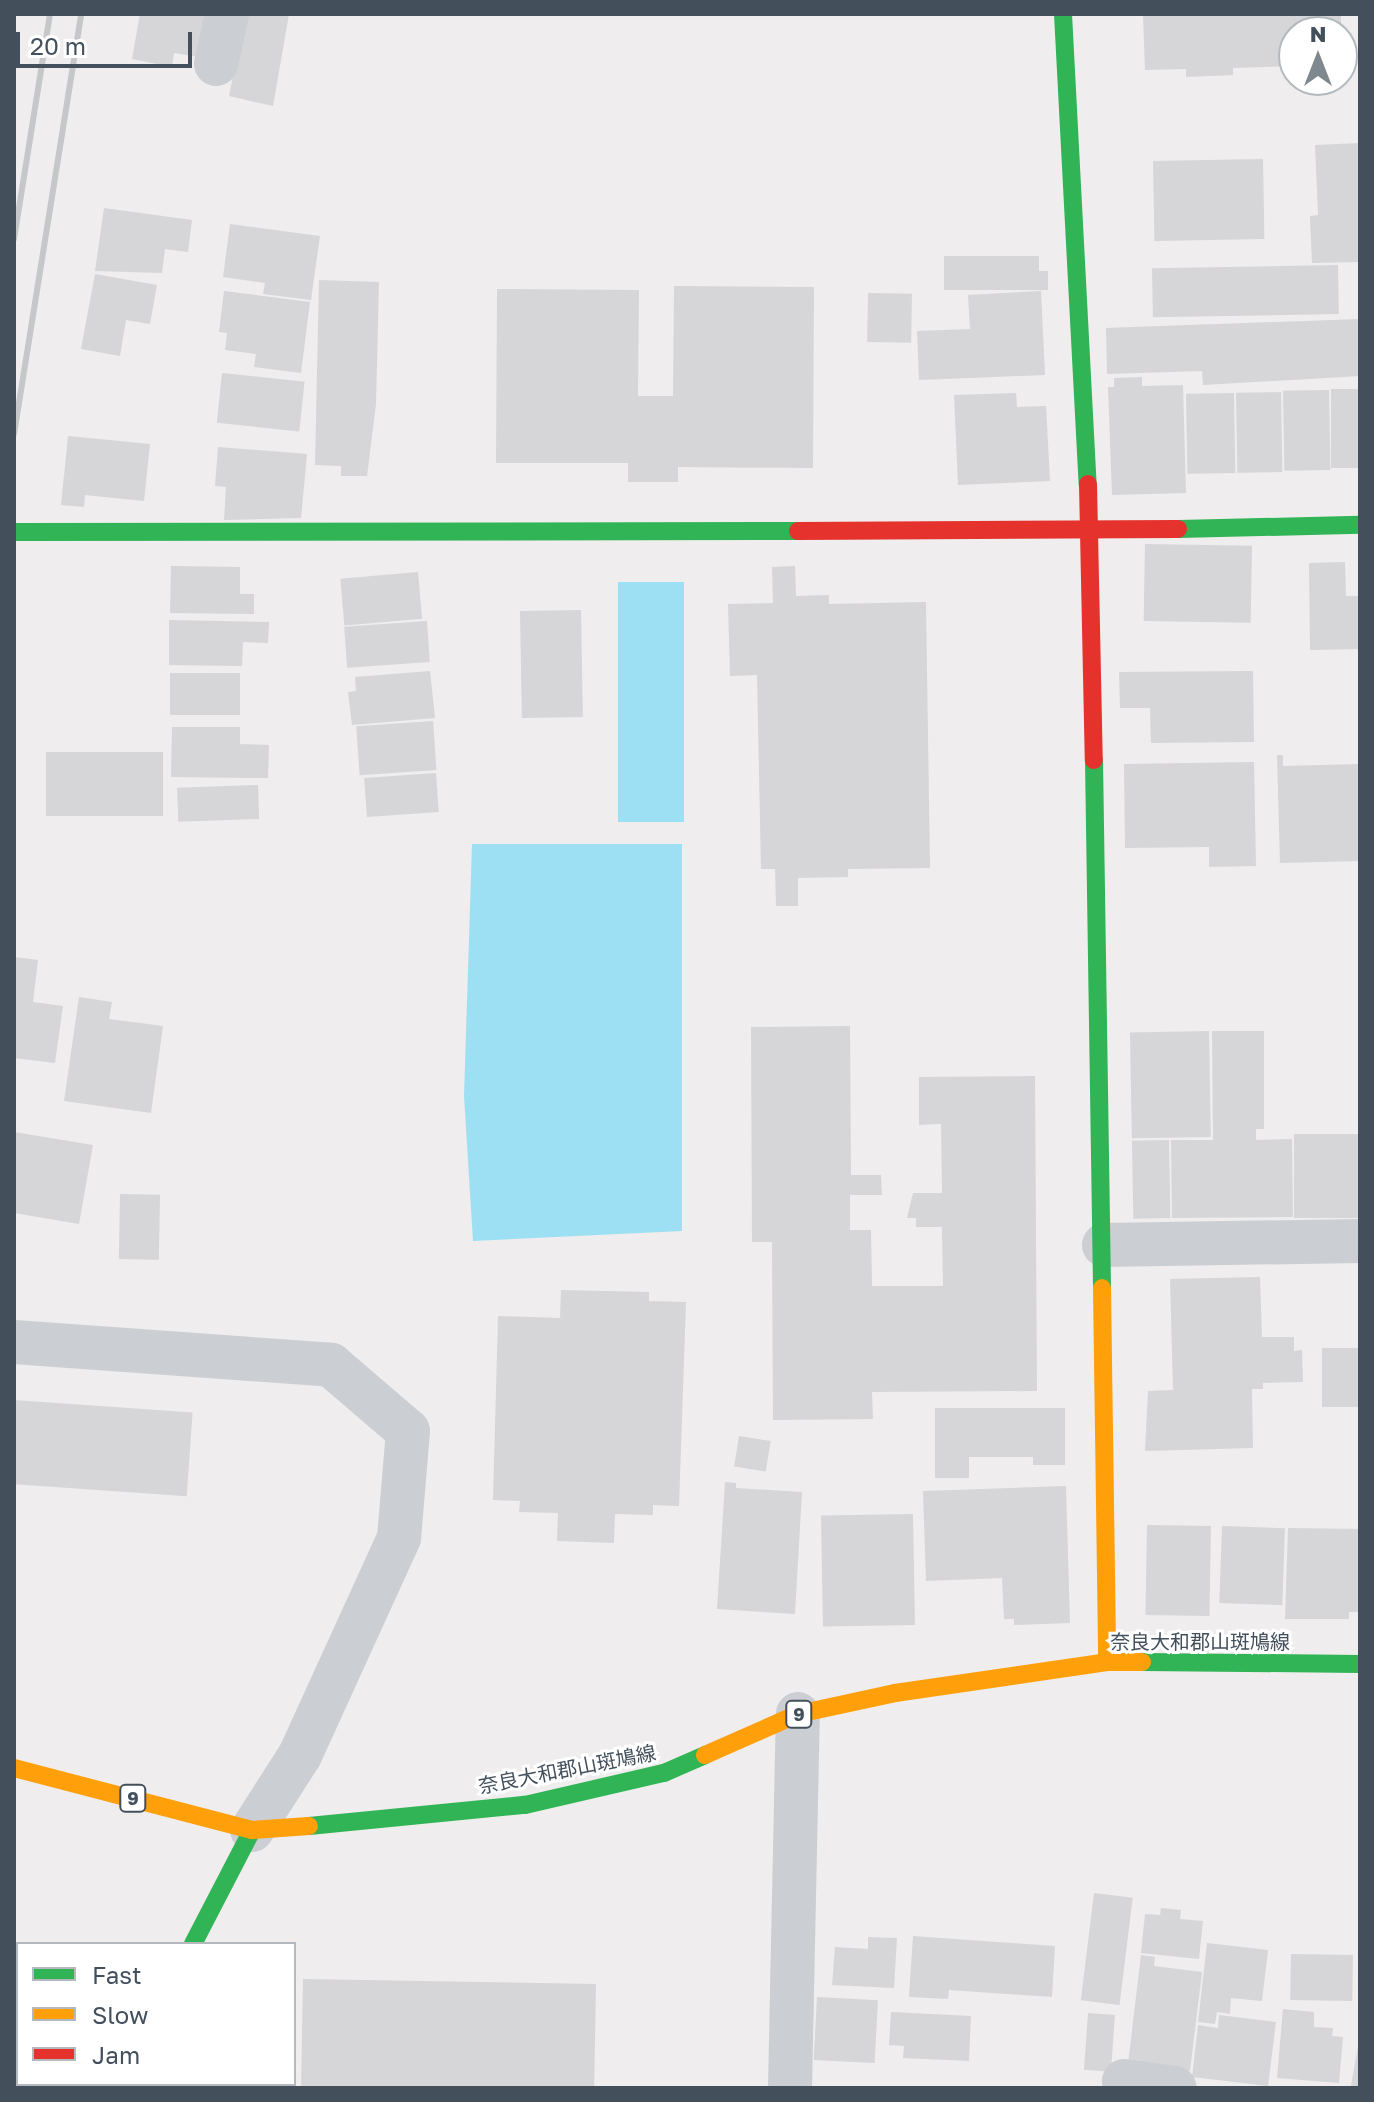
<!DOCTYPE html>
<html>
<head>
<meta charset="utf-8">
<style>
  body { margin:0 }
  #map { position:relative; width:1374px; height:2102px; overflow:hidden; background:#efeded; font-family:"Golos Text","Noto Sans JP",sans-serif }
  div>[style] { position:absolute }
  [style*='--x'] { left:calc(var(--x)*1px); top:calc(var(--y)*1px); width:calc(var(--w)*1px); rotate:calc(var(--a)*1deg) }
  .water>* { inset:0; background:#9ee0f3; transform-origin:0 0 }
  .building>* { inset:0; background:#d6d5d7; transform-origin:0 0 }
  .street>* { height:44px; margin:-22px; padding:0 22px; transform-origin:22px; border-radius:22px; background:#cbced2 }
  .fast>* { height:18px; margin:-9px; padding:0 9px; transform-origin:9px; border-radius:9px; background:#30b455 }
  .slow>* { height:18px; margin:-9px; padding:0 9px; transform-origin:9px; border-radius:9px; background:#ff9f0a }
  .jam>* { height:18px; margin:-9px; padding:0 9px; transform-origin:9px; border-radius:9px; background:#e5322d }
  .rail>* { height:6px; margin:-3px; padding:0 3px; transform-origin:3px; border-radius:3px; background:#c5c7c9 }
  span { translate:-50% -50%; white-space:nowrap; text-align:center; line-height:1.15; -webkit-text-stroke:6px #fff; paint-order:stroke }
  .shield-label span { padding:2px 6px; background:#fff; border:2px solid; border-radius:6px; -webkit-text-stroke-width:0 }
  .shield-label { font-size:18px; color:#43505c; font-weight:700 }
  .street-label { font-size:20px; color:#43505c }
  .frame { position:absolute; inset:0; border:16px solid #43505c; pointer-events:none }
  .legend { position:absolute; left:16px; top:1942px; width:280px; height:144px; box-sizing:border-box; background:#fff; border:2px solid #b4b9be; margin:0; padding:10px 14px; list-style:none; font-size:24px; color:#43505c }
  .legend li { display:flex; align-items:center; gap:16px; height:40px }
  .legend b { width:40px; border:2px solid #b4b9be }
  .north { position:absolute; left:1278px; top:16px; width:80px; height:80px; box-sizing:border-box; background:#fff; border:2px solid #b4b9be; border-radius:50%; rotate:0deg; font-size:22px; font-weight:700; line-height:32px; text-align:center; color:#43505c }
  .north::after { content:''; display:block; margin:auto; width:28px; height:36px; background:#7f878f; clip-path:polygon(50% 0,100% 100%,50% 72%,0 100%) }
  .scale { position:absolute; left:16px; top:32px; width:176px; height:36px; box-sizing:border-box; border:4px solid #43505c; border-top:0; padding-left:10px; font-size:24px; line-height:28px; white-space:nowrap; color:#43505c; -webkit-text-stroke:6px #fff; paint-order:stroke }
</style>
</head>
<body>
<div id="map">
  <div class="water">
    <i style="left:618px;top:582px;width:66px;height:240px"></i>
    <i style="clip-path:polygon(472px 844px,682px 844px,682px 1231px,473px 1241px,464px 1096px)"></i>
  </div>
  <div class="building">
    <i style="clip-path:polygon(140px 14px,208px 14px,199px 57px,174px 53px,172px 67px,132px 59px)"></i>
    <i style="clip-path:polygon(245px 14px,289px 14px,273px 106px,229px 96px)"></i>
    <i style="clip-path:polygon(1341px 14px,1341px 24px,1331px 24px,1331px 32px,1294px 32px,1294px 66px,1233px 68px,1233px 75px,1186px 77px,1186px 69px,1145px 70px,1143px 15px)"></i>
    <i style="clip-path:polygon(1360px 143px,1360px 262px,1312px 263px,1310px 216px,1318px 215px,1315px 145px)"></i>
    <i style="left:1263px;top:159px;width:80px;height:110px;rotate:89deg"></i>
    <i style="clip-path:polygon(104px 208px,192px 220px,188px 252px,165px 249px,162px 273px,95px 271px)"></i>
    <i style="clip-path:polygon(230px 224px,320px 236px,311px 300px,263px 294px,265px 283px,223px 277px)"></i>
    <i style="clip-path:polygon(944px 256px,1039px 256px,1039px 271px,1048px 271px,1048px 290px,944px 290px)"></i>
    <i style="left:1338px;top:265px;width:49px;height:186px;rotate:89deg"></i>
    <i style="clip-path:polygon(95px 274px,157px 285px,150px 324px,126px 320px,120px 356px,81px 349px)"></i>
    <i style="clip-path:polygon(319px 280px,379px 282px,376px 404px,367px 476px,341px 476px,341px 466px,315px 465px)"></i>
    <i style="clip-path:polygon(674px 286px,814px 287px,813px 468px,678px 467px,678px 482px,628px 482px,628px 463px,496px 463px,497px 289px,639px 290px,638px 396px,673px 396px)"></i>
    <i style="clip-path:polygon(224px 291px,310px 302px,301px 373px,254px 367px,256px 354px,225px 350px,227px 333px,219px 332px)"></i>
    <i style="clip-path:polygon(1041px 291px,1045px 375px,919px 380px,917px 331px,970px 329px,968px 295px)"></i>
    <i style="left:868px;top:293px;width:44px;height:49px;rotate:1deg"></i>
    <i style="clip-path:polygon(1360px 319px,1360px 376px,1203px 385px,1202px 371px,1107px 374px,1106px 328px)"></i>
    <i style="left:222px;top:373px;width:83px;height:50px;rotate:6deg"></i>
    <i style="clip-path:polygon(1142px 377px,1142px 386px,1183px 385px,1186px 493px,1112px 495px,1108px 387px,1114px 387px,1114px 378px)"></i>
    <i style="left:1360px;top:389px;width:79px;height:29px;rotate:90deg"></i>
    <i style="left:1329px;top:390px;width:80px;height:46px;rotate:89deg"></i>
    <i style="left:1281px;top:392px;width:80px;height:45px;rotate:89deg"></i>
    <i style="clip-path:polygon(1016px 393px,1017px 407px,1046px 406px,1050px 481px,958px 485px,954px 395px)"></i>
    <i style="left:1234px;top:393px;width:80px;height:48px;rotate:89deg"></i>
    <i style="clip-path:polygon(68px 436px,150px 444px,144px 501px,85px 495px,84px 507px,61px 505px)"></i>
    <i style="clip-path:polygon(218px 447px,307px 454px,301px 518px,224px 520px,226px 487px,215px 486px)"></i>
    <i style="left:1145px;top:544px;width:107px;height:77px;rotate:1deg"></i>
    <i style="clip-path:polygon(1345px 562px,1346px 596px,1360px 596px,1360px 649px,1310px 650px,1309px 563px)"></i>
    <i style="clip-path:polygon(171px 566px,240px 567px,240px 594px,254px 594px,254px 614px,170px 613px)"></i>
    <i style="clip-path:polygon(795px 566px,796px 596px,829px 595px,829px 604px,926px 602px,930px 868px,848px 869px,848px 877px,798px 878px,798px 906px,776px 906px,775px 869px,761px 869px,757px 675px,730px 676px,728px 604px,773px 603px,772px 567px)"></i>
    <i style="left:418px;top:572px;width:47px;height:78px;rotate:85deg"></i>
    <i style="left:581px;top:610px;width:107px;height:61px;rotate:89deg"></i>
    <i style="clip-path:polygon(169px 620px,269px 622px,268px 643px,243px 642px,242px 666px,169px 665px)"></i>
    <i style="left:427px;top:621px;width:41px;height:83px;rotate:86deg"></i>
    <i style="clip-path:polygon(430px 671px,435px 718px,352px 725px,348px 692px,356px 691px,355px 677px)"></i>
    <i style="clip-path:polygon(1253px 671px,1254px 742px,1151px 743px,1150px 708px,1120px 708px,1119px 672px)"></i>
    <i style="left:170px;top:673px;width:70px;height:42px"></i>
    <i style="left:433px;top:721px;width:49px;height:77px;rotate:86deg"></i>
    <i style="clip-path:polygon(172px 727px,240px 727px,240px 744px,269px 745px,268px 778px,171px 777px)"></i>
    <i style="left:46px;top:752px;width:117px;height:64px"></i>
    <i style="clip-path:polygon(1277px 755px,1283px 755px,1283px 766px,1360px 764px,1360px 861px,1280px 863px)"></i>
    <i style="clip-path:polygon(1254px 762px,1256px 866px,1209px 867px,1209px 847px,1125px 848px,1124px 764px)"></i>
    <i style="left:436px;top:773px;width:39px;height:72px;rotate:86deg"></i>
    <i style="left:258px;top:785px;width:34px;height:81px;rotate:88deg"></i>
    <i style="clip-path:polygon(14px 957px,38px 960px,33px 1002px,63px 1006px,55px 1063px,14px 1058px)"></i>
    <i style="clip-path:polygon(79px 997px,112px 1002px,109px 1019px,163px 1026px,151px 1113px,64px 1101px)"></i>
    <i style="clip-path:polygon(850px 1026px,851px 1175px,881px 1175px,882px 1195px,850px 1195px,850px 1230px,871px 1230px,872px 1286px,943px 1286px,942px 1227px,916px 1227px,916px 1218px,907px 1218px,913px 1193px,942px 1193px,941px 1124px,919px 1125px,919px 1077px,1035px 1076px,1037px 1391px,872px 1392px,873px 1419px,773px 1420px,772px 1242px,752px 1242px,751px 1027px)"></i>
    <i style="left:1209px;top:1031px;width:106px;height:79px;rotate:89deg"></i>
    <i style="clip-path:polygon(1212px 1031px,1264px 1031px,1264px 1129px,1256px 1129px,1256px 1140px,1292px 1139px,1293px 1217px,1172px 1218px,1171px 1140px,1213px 1140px)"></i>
    <i style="clip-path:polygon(14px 1132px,93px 1145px,79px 1224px,14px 1213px)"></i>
    <i style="left:1294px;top:1134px;width:66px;height:84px"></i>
    <i style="left:1169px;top:1140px;width:78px;height:37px;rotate:89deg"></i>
    <i style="left:120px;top:1194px;width:40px;height:65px;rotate:1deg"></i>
    <i style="clip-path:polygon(1260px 1277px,1262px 1337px,1294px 1337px,1294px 1351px,1302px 1350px,1303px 1382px,1263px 1383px,1263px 1389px,1252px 1389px,1253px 1448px,1145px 1451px,1148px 1391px,1173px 1390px,1170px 1279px)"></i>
    <i style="clip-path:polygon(561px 1290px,649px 1292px,649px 1301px,686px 1302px,679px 1506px,653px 1505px,653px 1515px,615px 1514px,614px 1543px,557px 1541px,558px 1513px,519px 1512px,520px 1501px,493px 1500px,498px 1316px,560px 1318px)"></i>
    <i style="left:1322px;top:1348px;width:38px;height:59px"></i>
    <i style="left:14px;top:1400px;width:179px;height:84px;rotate:4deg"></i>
    <i style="clip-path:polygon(935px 1408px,1065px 1408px,1065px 1465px,1033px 1465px,1033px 1457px,969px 1457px,969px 1478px,935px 1478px)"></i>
    <i style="left:739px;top:1436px;width:32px;height:31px;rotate:9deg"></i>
    <i style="clip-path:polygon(725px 1482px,736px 1483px,736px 1488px,802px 1492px,795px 1614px,717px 1609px)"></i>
    <i style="clip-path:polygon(1066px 1486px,1070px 1623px,1014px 1625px,1014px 1619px,1004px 1619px,1002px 1578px,926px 1581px,923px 1491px)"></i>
    <i style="left:913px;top:1514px;width:111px;height:92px;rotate:89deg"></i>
    <i style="left:1147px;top:1525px;width:64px;height:90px;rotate:1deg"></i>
    <i style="left:1222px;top:1526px;width:63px;height:77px;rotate:2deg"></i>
    <i style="clip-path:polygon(1288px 1528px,1360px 1529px,1360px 1612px,1349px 1612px,1349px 1619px,1285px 1619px)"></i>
    <i style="left:1094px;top:1893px;width:39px;height:108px;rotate:7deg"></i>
    <i style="clip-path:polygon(1161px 1908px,1181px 1910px,1180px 1919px,1203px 1921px,1199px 1959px,1141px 1953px,1145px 1914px,1160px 1915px)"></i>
    <i style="clip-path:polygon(913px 1936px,1055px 1946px,1052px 1997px,949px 1990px,948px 1999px,909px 1997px)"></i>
    <i style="clip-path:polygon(868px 1937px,897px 1938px,894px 1988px,832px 1985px,835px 1947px,868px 1949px)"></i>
    <i style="clip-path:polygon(1207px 1943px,1268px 1950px,1262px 2001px,1231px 1998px,1230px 2014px,1217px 2012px,1215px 2024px,1198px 2022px)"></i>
    <i style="left:1291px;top:1954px;width:62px;height:46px;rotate:1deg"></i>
    <i style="clip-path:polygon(1141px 1955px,1155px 1957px,1154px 1966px,1202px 1972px,1190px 2071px,1128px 2064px)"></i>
    <i style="left:303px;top:1979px;width:293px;height:109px;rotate:1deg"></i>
    <i style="left:817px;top:1997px;width:61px;height:63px;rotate:3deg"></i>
    <i style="clip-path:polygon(1283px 2009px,1314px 2012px,1314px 2027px,1333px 2028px,1332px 2036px,1343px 2037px,1339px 2083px,1277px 2078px)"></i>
    <i style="clip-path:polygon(891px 2012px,971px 2016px,969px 2061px,903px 2058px,904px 2046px,889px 2045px)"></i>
    <i style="left:1088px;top:2013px;width:27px;height:57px;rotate:4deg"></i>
    <i style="clip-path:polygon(1219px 2015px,1276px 2022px,1268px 2086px,1192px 2077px,1198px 2025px,1218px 2028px)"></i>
    <i style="clip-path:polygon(1360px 2035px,1360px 2087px,1351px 2086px)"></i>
  </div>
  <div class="street">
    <i style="--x:216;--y:64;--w:51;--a:-77.6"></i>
    <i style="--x:1104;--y:1245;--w:256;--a:-0.9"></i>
    <i style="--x:14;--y:1342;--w:318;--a:4.1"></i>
    <i style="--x:331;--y:1365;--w:101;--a:40.6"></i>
    <i style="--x:408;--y:1431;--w:107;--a:94.8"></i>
    <i style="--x:399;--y:1538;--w:239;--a:114.5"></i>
    <i style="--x:300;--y:1755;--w:89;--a:122.6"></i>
    <i style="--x:1124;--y:2081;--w:51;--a:7.8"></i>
    <i style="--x:790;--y:2088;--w:374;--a:-88.8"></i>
  </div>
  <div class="fast">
    <i style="--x:1063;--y:14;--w:471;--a:87"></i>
    <i style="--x:1178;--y:529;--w:182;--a:-1.3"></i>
    <i style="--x:14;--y:532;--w:784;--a:-0.07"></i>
    <i style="--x:1094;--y:760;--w:528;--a:89.13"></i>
    <i style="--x:1142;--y:1662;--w:218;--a:0.5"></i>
    <i style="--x:309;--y:1826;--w:217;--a:-5.6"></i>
    <i style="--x:525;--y:1805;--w:143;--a:-13"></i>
    <i style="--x:664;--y:1773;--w:45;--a:-23.7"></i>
    <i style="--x:193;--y:1944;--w:128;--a:-62.6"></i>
    <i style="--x:119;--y:2088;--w:4;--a:-63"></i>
  </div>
  <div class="slow">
    <i style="--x:1102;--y:1288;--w:374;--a:89.2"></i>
    <i style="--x:705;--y:1755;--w:102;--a:-23.8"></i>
    <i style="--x:798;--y:1714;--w:99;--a:-12.2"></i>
    <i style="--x:895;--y:1693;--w:214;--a:-8.3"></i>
    <i style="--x:1107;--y:1662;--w:35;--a:0"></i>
    <i style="--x:14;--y:1768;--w:246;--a:14.6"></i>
    <i style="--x:252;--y:1830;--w:57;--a:-4"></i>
  </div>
  <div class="jam">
    <i style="--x:1088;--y:484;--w:276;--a:88.8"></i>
    <i style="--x:798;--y:531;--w:380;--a:-0.3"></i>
  </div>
  <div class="rail">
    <i style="--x:14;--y:239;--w:228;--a:-80.9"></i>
    <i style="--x:14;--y:434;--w:425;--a:-80.9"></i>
  </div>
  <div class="shield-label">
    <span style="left:799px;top:1714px">9</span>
    <span style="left:133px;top:1798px">9</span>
  </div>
  <div class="street-label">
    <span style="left:1200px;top:1641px">奈良大和郡山斑鳩線</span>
    <span style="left:567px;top:1769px;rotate:-11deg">奈良大和郡山斑鳩線</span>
  </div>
  <div class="frame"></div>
  <ul class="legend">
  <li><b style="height:10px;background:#30b455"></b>Fast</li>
  <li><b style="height:10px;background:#ff9f0a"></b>Slow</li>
  <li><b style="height:10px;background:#e5322d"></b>Jam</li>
  </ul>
  <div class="north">N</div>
  <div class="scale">20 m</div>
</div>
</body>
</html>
